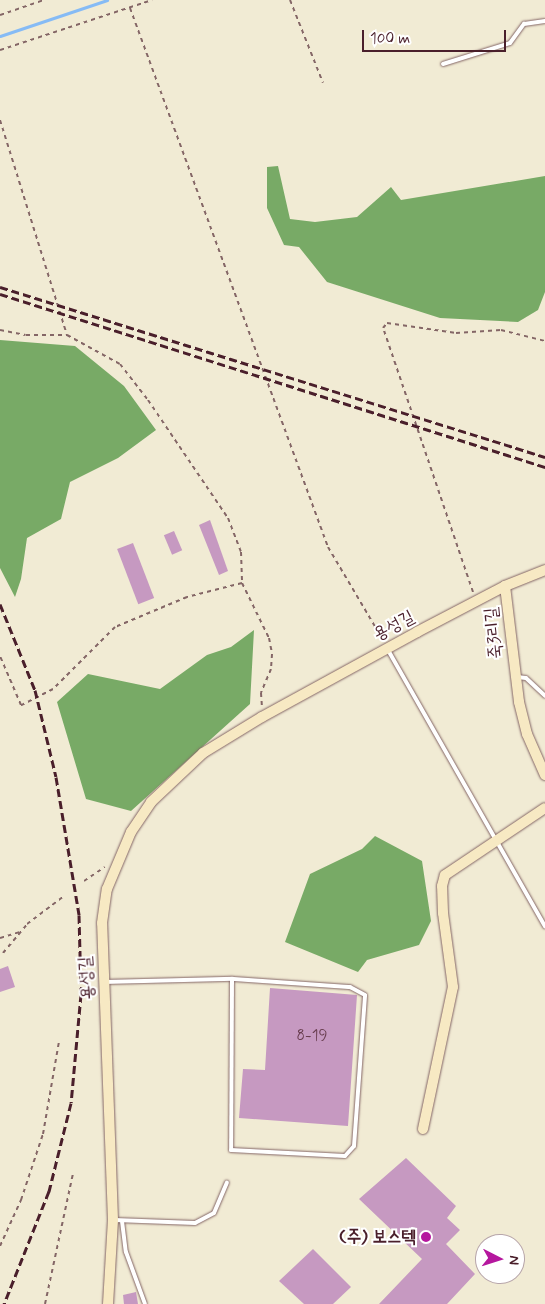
<!DOCTYPE html>
<html>
<head>
<meta charset="utf-8">
<style>
  body { margin:0 }
  #map { position:relative; width:545px; height:1304px; overflow:hidden; background:#f1ebd4; font-family:Mynerve,"Poor Story",sans-serif }
  div>[style] { position:absolute }
  [style*='--x'] { left:calc(var(--x)*1px); top:calc(var(--y)*1px); width:calc(var(--w)*1px); rotate:calc(var(--a)*1deg) }
  .forest>* { inset:0; background:#78aa66 }
  .stream>* { height:3px; margin:-1.5px; padding:0 1.5px; transform-origin:1.5px; border-radius:1.5px; background:#86bbf5 }
  .building>* { inset:0; background:#c699c1; transform-origin:0 0 }
  .path>* { height:2px; margin-top:-1px; transform-origin:0; background:repeating-linear-gradient(90deg,#846666 0 4px,transparent 0 8px) }
  .roads { filter:drop-shadow(0 0 1px #846666) drop-shadow(0 0 1px #846666) }
  .lane>* { height:4px; margin:-2px; padding:0 2px; transform-origin:2px; border-radius:2px; background:#fff }
  .secondary>* { height:10px; margin:-5px; padding:0 5px; transform-origin:5px; border-radius:5px; background:#f7e9c3 }
  .rail>* { height:3px; margin-top:-1.5px; transform-origin:0; background:repeating-linear-gradient(90deg,#4a1f2b 0 8px,transparent 0 12px) }
  .dots>* { width:14px; height:14px; translate:-50% -50%; box-sizing:border-box; border:2px solid #fff; border-radius:50% }
  span { translate:-50% -50%; white-space:nowrap; text-align:center; line-height:1.15; -webkit-text-stroke:4px #fff; paint-order:stroke }
  .number-label { font-size:15px; color:#693e50 }
  .number-label span { -webkit-text-stroke-width:0 }
  .street-label { font-size:18px; color:#4a1f2b }
  .poi-label { font-size:18px; color:#4a1f2b; font-weight:700 }
  .right { translate:-100% -50%; text-align:right }
  .north { position:absolute; left:475px; top:1234px; width:50px; height:50px; box-sizing:border-box; background:#fff; border:1px solid #b7a5aa; border-radius:50%; rotate:95deg; font-size:14px; font-weight:700; line-height:20px; text-align:center; color:#4a1f2b }
  .north::after { content:''; display:block; margin:auto; width:18px; height:22px; background:#b5179e; clip-path:polygon(50% 0,100% 100%,50% 72%,0 100%) }
  .scale { position:absolute; left:362px; top:30px; width:144px; height:22px; box-sizing:border-box; border:2px solid #4a1f2b; border-top:0; padding-left:6px; font-size:15px; line-height:18px; white-space:nowrap; color:#4a1f2b; -webkit-text-stroke:4px #fff; paint-order:stroke }
</style>
</head>
<body>
<div id="map">
  <div class="forest">
    <i style="clip-path:polygon(278px 166px,290px 219px,315px 222px,357px 217px,391px 187px,401px 200px,545px 176px,545px 292px,538px 310px,518px 322px,440px 318px,327px 282px,299px 247px,284px 245px,267px 208px,267px 167px)"></i>
    <i style="clip-path:polygon(0 340px,75px 346px,124px 386px,156px 430px,118px 458px,70px 482px,61px 519px,27px 538px,21px 579px,15px 597px,0 568px)"></i>
    <i style="clip-path:polygon(254px 630px,250px 704px,131px 811px,86px 799px,57px 702px,88px 674px,160px 689px,207px 655px,231px 647px)"></i>
    <i style="clip-path:polygon(375px 836px,422px 861px,431px 921px,419px 945px,367px 960px,358px 972px,285px 942px,310px 874px,362px 849px)"></i>
  </div>
  <div class="stream">
    <i style="--x:0;--y:36;--w:113;--a:-18.6"></i>
  </div>
  <div class="building">
    <i style="clip-path:polygon(210px 520px,228px 571px,219px 575px,199px 525px)"></i>
    <i style="left:174px;top:531px;width:21px;height:11px;rotate:67deg"></i>
    <i style="left:133px;top:543px;width:59px;height:17px;rotate:69deg"></i>
    <i style="clip-path:polygon(8px 966px,15px 987px,0 992px,0 969px)"></i>
    <i style="clip-path:polygon(270px 988px,357px 995px,348px 1126px,239px 1118px,243px 1069px,265px 1070px)"></i>
    <i style="clip-path:polygon(406px 1158px,456px 1206px,447px 1218px,460px 1230px,446px 1244px,475px 1274px,447px 1304px,379px 1304px,422px 1259px,359px 1199px)"></i>
    <i style="clip-path:polygon(313px 1249px,351px 1287px,333px 1304px,304px 1304px,279px 1281px)"></i>
    <i style="clip-path:polygon(136px 1292px,138px 1304px,124px 1304px,123px 1295px)"></i>
  </div>
  <div class="path">
    <i style="--x:290;--y:0;--w:89;--a:68.3"></i>
    <i style="--x:130;--y:8;--w:574;--a:69.83"></i>
    <i style="--x:328;--y:547;--w:108;--a:59.4"></i>
    <i style="--x:0;--y:15;--w:46;--a:-18.8"></i>
    <i style="--x:0;--y:50;--w:160;--a:-18.2"></i>
    <i style="--x:0;--y:120;--w:225;--a:72.7"></i>
    <i style="--x:67;--y:335;--w:60;--a:28.7"></i>
    <i style="--x:120;--y:364;--w:46;--a:52.1"></i>
    <i style="--x:148;--y:400;--w:143;--a:55.9"></i>
    <i style="--x:228;--y:518;--w:36;--a:69"></i>
    <i style="--x:241;--y:552;--w:31;--a:88"></i>
    <i style="--x:242;--y:583;--w:57;--a:165.7"></i>
    <i style="--x:187;--y:597;--w:78;--a:157.4"></i>
    <i style="--x:115;--y:627;--w:88;--a:135"></i>
    <i style="--x:53;--y:689;--w:36;--a:153"></i>
    <i style="--x:21;--y:705;--w:53;--a:-113.2"></i>
    <i style="--x:0;--y:330;--w:26;--a:11"></i>
    <i style="--x:26;--y:335;--w:41;--a:0"></i>
    <i style="--x:242;--y:583;--w:61;--a:63.9"></i>
    <i style="--x:269;--y:638;--w:16;--a:79"></i>
    <i style="--x:272;--y:654;--w:15;--a:94"></i>
    <i style="--x:271;--y:669;--w:26;--a:113"></i>
    <i style="--x:261;--y:693;--w:14;--a:86"></i>
    <i style="--x:473;--y:592;--w:279;--a:-108.8"></i>
    <i style="--x:383;--y:328;--w:6;--a:-51"></i>
    <i style="--x:387;--y:323;--w:70;--a:8.2"></i>
    <i style="--x:456;--y:333;--w:45;--a:-3.8"></i>
    <i style="--x:501;--y:330;--w:45;--a:14"></i>
    <i style="--x:84;--y:881;--w:25;--a:-34"></i>
    <i style="--x:0;--y:938;--w:21;--a:-17"></i>
    <i style="--x:3;--y:953;--w:38;--a:-50"></i>
    <i style="--x:27;--y:924;--w:46;--a:-37.1"></i>
    <i style="--x:0;--y:1246;--w:51;--a:-65.5"></i>
    <i style="--x:21;--y:1200;--w:70;--a:-71.6"></i>
    <i style="--x:43;--y:1134;--w:94;--a:-80.2"></i>
    <i style="--x:45;--y:1304;--w:134;--a:-77.9"></i>
  </div>
  <div class="roads">
    <div class="lane">
      <i style="--x:443;--y:64;--w:70;--a:-17.4"></i>
      <i style="--x:510;--y:43;--w:24;--a:-54"></i>
      <i style="--x:524;--y:24;--w:21;--a:-8"></i>
      <i style="--x:388;--y:650;--w:318;--a:60.4"></i>
      <i style="--x:517;--y:677;--w:9;--a:6"></i>
      <i style="--x:526;--y:678;--w:26;--a:43"></i>
      <i style="--x:106;--y:982;--w:126;--a:-1.4"></i>
      <i style="--x:232;--y:979;--w:171;--a:90.3"></i>
      <i style="--x:231;--y:1150;--w:114;--a:3"></i>
      <i style="--x:345;--y:1156;--w:13;--a:-48"></i>
      <i style="--x:354;--y:1146;--w:151;--a:-85.8"></i>
      <i style="--x:365;--y:995;--w:17;--a:-152"></i>
      <i style="--x:350;--y:987;--w:118;--a:-176.1"></i>
      <i style="--x:115;--y:1220;--w:80;--a:2.1"></i>
      <i style="--x:195;--y:1223;--w:21;--a:-28"></i>
      <i style="--x:214;--y:1213;--w:33;--a:-67"></i>
      <i style="--x:122;--y:1221;--w:31;--a:83"></i>
      <i style="--x:126;--y:1252;--w:55;--a:69.9"></i>
    </div>
    <div class="secondary">
      <i style="--x:505;--y:586;--w:117;--a:83.1"></i>
      <i style="--x:519;--y:702;--w:33;--a:76"></i>
      <i style="--x:527;--y:734;--w:45;--a:66.3"></i>
      <i style="--x:423;--y:1129;--w:145;--a:-78.1"></i>
      <i style="--x:453;--y:987;--w:75;--a:-97.7"></i>
      <i style="--x:443;--y:913;--w:27;--a:-92"></i>
      <i style="--x:442;--y:886;--w:11;--a:-75"></i>
      <i style="--x:445;--y:875;--w:120;--a:-33.8"></i>
      <i style="--x:108;--y:1304;--w:84;--a:-86.6"></i>
      <i style="--x:113;--y:1220;--w:297;--a:-92.1"></i>
      <i style="--x:102;--y:923;--w:34;--a:-82"></i>
      <i style="--x:107;--y:889;--w:62;--a:-67.2"></i>
      <i style="--x:131;--y:832;--w:36;--a:-56"></i>
      <i style="--x:151;--y:802;--w:71;--a:-43.3"></i>
      <i style="--x:203;--y:753;--w:69;--a:-31.4"></i>
      <i style="--x:262;--y:717;--w:177;--a:-28.7"></i>
      <i style="--x:417;--y:632;--w:99;--a:-27.6"></i>
      <i style="--x:505;--y:586;--w:43;--a:-21.8"></i>
    </div>
  </div>
  <div class="rail">
    <i style="--x:0;--y:287;--w:571;--a:17.32"></i>
    <i style="--x:0;--y:294;--w:572;--a:17.61"></i>
    <i style="--x:0;--y:604;--w:93;--a:67.9"></i>
    <i style="--x:35;--y:690;--w:89;--a:76.4"></i>
    <i style="--x:56;--y:777;--w:140;--a:80.5"></i>
    <i style="--x:79;--y:915;--w:79;--a:88.5"></i>
    <i style="--x:81;--y:994;--w:109;--a:95.2"></i>
    <i style="--x:71;--y:1103;--w:91;--a:104"></i>
    <i style="--x:49;--y:1191;--w:122;--a:111.7"></i>
  </div>
  <div class="dots">
    <i style="left:426px;top:1237px;background:#b5179e"></i>
  </div>
  <div class="number-label">
    <span style="left:312px;top:1037px">8-19</span>
  </div>
  <div class="street-label">
    <span style="left:394px;top:626px;rotate:-28deg">용성길</span>
    <span style="left:494px;top:633px;rotate:-96deg">죽3리길</span>
    <span style="left:87px;top:978px;rotate:-94deg">용성길</span>
  </div>
  <div class="poi-label">
    <span class="right" style="left:416px;top:1237px">(주) 보스텍</span>
  </div>
  <div class="north">N</div>
  <div class="scale">100 m</div>
</div>
</body>
</html>
